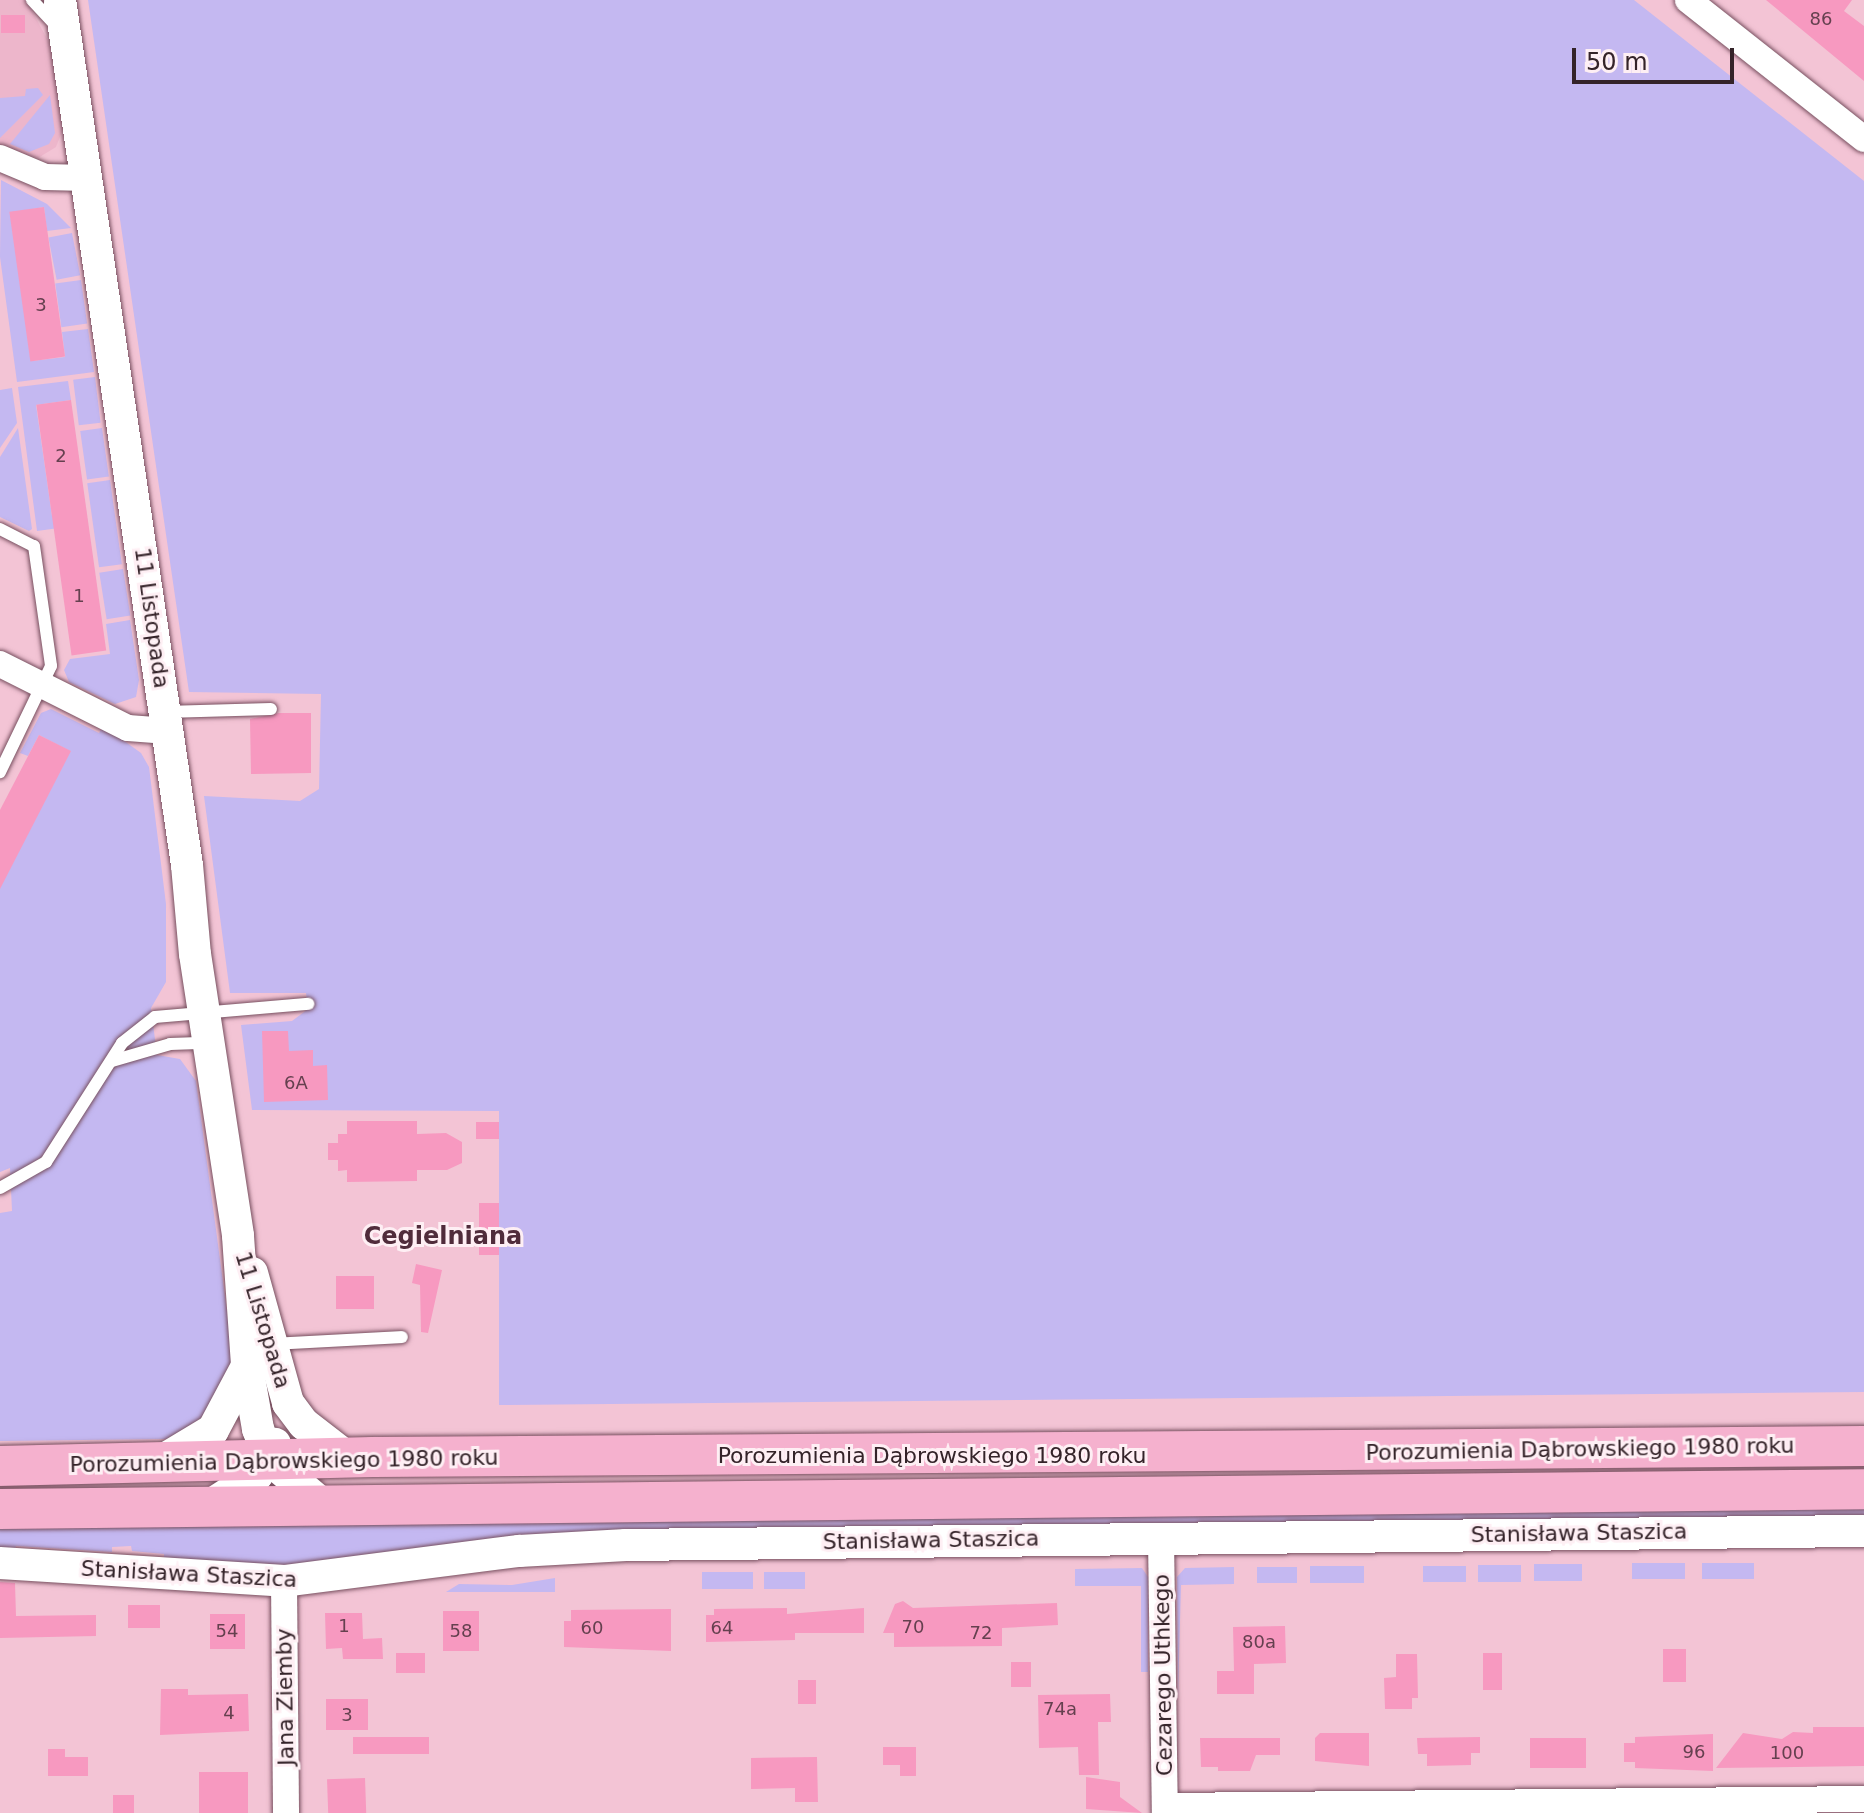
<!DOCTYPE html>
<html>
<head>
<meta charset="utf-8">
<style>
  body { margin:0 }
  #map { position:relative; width:1864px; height:1813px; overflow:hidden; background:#f3c4d5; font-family:"DejaVu Sans",sans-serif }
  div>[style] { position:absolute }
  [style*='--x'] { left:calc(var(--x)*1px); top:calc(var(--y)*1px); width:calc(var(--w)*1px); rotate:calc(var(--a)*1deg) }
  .built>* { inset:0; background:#edb6cb }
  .green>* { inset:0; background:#c4b8f1; transform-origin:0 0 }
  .building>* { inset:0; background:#f799c0; transform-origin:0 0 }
  .roads { filter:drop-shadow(0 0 2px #774f5f) drop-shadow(0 0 2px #774f5f) }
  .service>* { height:12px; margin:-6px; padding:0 6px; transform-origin:6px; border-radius:6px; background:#fff }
  .minor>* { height:26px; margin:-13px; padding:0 13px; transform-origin:13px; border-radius:13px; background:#fff }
  .tertiary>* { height:32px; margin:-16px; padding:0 16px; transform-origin:16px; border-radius:16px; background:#fff }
  .primary>* { height:40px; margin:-20px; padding:0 20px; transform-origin:20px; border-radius:20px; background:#f5b1ce }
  span { translate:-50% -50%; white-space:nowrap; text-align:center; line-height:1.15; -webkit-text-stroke:6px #feeff4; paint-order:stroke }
  .number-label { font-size:18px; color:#65404f }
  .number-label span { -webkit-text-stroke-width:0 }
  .street-label { font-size:22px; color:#342329 }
  .neighbourhood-label { font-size:24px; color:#502c3b; font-weight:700 }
  .scale { position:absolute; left:1572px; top:48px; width:162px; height:36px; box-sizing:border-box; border:4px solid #342329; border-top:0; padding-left:10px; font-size:24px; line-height:28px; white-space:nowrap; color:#342329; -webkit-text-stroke:6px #feeff4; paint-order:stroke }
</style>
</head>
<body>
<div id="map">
  <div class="built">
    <i style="clip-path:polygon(0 0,26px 0,51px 46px,63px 129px,56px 147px,38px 158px,0 147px)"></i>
  </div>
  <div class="green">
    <i style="clip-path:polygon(88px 0,1634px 0,1864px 181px,1864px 1392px,499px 1405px,499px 1111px,252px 1110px,241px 1025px,292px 1021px,308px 1009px,306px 993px,230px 993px,204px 796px,300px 801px,319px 789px,321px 694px,189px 692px)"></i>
    <i style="clip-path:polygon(38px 88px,43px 95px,0 138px,0 98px,25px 96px,26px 89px)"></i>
    <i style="clip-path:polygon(50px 95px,55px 133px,49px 144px,29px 152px,10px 144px)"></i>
    <i style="clip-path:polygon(1px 180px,47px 204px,71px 228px,47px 231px,44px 207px,10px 213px,32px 361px,65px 357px,62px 332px,88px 329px,94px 372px,17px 382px,0 257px)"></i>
    <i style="left:72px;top:233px;width:43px;height:24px;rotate:79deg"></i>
    <i style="left:81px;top:280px;width:44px;height:26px;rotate:82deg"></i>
    <i style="left:95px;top:377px;width:46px;height:22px;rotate:83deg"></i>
    <i style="clip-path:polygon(68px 381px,71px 400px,36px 405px,52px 516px,86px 511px,88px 524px,37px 531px,18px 387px)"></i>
    <i style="clip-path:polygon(12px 388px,17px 423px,0 448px,0 390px)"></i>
    <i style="clip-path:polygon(18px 428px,32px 529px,29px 531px,0 517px,0 457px)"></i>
    <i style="left:102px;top:428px;width:49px;height:22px;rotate:82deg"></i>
    <i style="left:110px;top:480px;width:85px;height:23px;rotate:82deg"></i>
    <i style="left:123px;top:569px;width:47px;height:24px;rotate:81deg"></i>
    <i style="clip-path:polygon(130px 620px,139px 680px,136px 697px,115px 704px,69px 682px,64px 670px,70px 659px,110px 654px,106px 624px)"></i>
    <i style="clip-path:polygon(51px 709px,99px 733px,102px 728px,116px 735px,141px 753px,149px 767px,166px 904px,166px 982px,151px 1008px,157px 1055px,180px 1059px,196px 1081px,233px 1356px,221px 1408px,167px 1439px,0 1441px,0 1213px,12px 1211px,10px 1168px,0 1172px,0 884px,70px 751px,39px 735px,28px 756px,20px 753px,41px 713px)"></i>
    <i style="clip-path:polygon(1864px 1502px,1864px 1519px,320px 1566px,164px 1562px,164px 1554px,132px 1551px,131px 1546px,112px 1547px,112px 1552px,16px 1546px,14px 1553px,0 1552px,0 1521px)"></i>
    <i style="left:1685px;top:1563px;width:16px;height:53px;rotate:90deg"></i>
    <i style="left:1702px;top:1563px;width:52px;height:16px"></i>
    <i style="left:1582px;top:1564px;width:17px;height:48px;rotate:90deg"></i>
    <i style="left:1478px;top:1565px;width:43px;height:17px"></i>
    <i style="left:1364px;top:1566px;width:17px;height:54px;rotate:90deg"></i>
    <i style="left:1423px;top:1566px;width:43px;height:16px"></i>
    <i style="clip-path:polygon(1234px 1567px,1234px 1584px,1181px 1585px,1178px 1698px,1177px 1577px,1185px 1568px)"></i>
    <i style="left:1257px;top:1567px;width:40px;height:16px"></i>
    <i style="clip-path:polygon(1142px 1568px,1148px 1577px,1148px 1672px,1141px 1672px,1141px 1586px,1075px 1586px,1075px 1569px)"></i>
    <i style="left:753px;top:1572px;width:17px;height:51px;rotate:90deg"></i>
    <i style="left:764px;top:1572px;width:41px;height:17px"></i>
    <i style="clip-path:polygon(555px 1578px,555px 1592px,446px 1592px,459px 1584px,512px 1585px)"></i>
  </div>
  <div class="building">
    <i style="clip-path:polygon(1766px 0,1852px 0,1844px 11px,1864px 26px,1864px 81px)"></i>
    <i style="left:25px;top:15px;width:18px;height:24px;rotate:90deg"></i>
    <i style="left:44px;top:207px;width:151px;height:35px;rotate:82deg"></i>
    <i style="left:71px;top:400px;width:253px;height:35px;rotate:82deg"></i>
    <i style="clip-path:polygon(279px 713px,311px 713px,311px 773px,251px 774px,250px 719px)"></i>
    <i style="clip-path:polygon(39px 735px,71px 751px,0 889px,0 810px)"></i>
    <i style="clip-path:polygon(262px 1031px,288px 1031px,289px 1051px,313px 1050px,313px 1066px,327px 1065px,328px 1100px,264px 1102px)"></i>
    <i style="clip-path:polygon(347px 1121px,417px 1121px,417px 1134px,446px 1133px,462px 1142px,462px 1163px,447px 1170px,417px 1170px,417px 1181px,347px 1182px,347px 1170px,338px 1171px,338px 1160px,328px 1160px,328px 1143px,338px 1143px,338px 1134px,347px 1134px)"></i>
    <i style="left:476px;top:1122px;width:23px;height:17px"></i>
    <i style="left:479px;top:1203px;width:20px;height:52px"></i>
    <i style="clip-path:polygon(416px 1264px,442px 1270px,428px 1333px,421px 1332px,420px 1285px,412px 1283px)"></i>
    <i style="left:336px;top:1276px;width:38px;height:33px"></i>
    <i style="clip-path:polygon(0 1582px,15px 1583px,16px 1616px,96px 1615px,96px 1636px,0 1638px)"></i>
    <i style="clip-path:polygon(903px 1601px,913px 1608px,1057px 1603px,1058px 1625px,1002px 1628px,1002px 1646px,894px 1647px,894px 1633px,883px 1633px,895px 1604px)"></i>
    <i style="left:128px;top:1605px;width:32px;height:23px"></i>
    <i style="clip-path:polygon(787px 1608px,787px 1614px,864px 1608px,864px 1633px,795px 1633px,795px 1640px,706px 1642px,706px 1615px,714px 1615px,714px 1609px)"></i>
    <i style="clip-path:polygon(671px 1609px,671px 1651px,564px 1647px,564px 1621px,571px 1621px,571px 1610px)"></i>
    <i style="left:479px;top:1611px;width:40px;height:36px;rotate:90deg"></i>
    <i style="clip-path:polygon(325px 1613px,362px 1613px,363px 1639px,382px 1638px,383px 1659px,343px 1659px,342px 1648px,326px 1649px)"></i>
    <i style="left:210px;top:1614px;width:35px;height:35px"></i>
    <i style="clip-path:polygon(1285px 1626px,1286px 1663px,1254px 1664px,1254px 1694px,1217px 1694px,1217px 1671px,1234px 1671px,1233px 1627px)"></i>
    <i style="left:1663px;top:1649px;width:23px;height:33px"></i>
    <i style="left:396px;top:1653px;width:29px;height:20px"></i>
    <i style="left:1483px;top:1653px;width:19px;height:37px"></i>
    <i style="clip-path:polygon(1396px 1654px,1417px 1654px,1418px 1698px,1412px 1698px,1412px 1709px,1385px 1709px,1384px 1678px,1396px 1677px)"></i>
    <i style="left:1011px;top:1662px;width:20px;height:25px"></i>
    <i style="left:798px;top:1680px;width:18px;height:24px"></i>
    <i style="clip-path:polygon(161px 1689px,188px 1689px,188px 1695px,248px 1694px,249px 1731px,160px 1735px)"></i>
    <i style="clip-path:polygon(1110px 1694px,1111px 1722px,1098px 1722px,1099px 1775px,1079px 1775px,1078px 1747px,1039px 1748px,1038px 1695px)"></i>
    <i style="left:368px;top:1699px;width:31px;height:42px;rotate:90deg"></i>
    <i style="clip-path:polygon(1813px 1727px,1864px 1727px,1864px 1766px,1716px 1768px,1743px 1733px,1782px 1739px,1793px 1732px,1813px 1733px)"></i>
    <i style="clip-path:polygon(1320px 1733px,1369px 1733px,1369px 1766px,1315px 1761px,1315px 1738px)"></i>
    <i style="clip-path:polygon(1713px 1734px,1713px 1771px,1635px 1768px,1635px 1762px,1624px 1762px,1624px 1743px,1635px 1743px,1635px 1737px)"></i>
    <i style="left:429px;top:1737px;width:17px;height:76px;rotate:90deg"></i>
    <i style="clip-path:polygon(1480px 1737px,1480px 1753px,1471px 1753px,1471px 1765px,1427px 1766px,1427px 1754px,1418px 1754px,1417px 1738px)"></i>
    <i style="clip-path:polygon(1200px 1738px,1280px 1738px,1280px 1755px,1256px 1755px,1250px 1771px,1218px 1771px,1218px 1767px,1201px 1767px)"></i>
    <i style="left:1530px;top:1738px;width:56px;height:30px"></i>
    <i style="clip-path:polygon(883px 1747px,916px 1747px,916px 1776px,900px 1776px,900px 1765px,883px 1765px)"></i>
    <i style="clip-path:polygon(48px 1749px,65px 1749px,65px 1757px,88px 1757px,88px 1776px,48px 1776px)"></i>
    <i style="clip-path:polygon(817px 1757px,818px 1802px,795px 1802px,795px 1788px,751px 1789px,751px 1758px)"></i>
    <i style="left:248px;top:1772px;width:41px;height:49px;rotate:90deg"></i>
    <i style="clip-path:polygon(1086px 1777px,1120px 1782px,1120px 1797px,1142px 1813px,1086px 1809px)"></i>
    <i style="left:365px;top:1778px;width:35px;height:38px;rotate:88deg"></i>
    <i style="left:113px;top:1795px;width:21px;height:18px"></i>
  </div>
  <div class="roads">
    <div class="service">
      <i style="--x:32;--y:0;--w:37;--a:47"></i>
      <i style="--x:0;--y:529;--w:38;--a:27"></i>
      <i style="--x:34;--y:546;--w:121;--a:81.9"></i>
      <i style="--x:51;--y:666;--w:118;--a:115.7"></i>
      <i style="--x:165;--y:712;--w:106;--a:-1.6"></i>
      <i style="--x:112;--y:1061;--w:60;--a:-16.3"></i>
      <i style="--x:170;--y:1044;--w:36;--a:-2"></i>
      <i style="--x:0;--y:1188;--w:53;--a:-29.5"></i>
      <i style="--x:46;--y:1162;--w:141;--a:-57.4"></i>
      <i style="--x:122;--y:1043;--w:42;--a:-38.2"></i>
      <i style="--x:155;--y:1017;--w:154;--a:-4.9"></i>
      <i style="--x:273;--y:1344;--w:129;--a:-3.1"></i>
    </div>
    <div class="minor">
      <i style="--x:1688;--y:0;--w:224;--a:38.3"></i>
      <i style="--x:0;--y:158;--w:49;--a:22.9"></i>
      <i style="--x:45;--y:177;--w:42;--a:1.4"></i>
      <i style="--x:0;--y:664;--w:143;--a:26.6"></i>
      <i style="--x:128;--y:728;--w:40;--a:4.3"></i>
      <i style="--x:1161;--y:1538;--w:275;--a:89.2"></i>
      <i style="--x:284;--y:1581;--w:232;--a:89.5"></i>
      <i style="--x:1165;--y:1806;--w:699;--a:-0.57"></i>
    </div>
    <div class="tertiary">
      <i style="--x:60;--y:0;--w:874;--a:81.65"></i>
      <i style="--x:187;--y:865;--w:89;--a:84.9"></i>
      <i style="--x:195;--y:954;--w:285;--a:81.3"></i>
      <i style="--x:238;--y:1236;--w:130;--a:86"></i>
      <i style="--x:247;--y:1366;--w:64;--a:80.1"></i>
      <i style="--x:258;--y:1429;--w:33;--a:69"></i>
      <i style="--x:270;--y:1460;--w:67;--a:40.1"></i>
      <i style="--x:252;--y:1273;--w:135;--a:74.5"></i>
      <i style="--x:288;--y:1403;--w:26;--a:53"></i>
      <i style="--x:304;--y:1424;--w:56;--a:37.7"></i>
      <i style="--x:158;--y:1463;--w:64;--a:-31"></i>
      <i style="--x:213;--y:1430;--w:72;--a:-62"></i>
      <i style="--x:209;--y:1506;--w:57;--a:-32.9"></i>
      <i style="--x:257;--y:1475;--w:36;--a:-60"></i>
      <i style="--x:0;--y:1563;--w:285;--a:3.6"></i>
      <i style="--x:284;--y:1581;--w:237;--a:-7.3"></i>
      <i style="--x:519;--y:1551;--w:107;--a:-3.2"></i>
      <i style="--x:626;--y:1545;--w:1238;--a:-0.65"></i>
    </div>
    <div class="primary">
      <i style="--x:0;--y:1466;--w:373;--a:-1.4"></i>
      <i style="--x:373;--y:1457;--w:1491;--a:-0.42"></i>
      <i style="--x:0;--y:1509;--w:1864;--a:-0.61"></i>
    </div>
  </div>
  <div class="number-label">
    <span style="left:1821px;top:19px">86</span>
    <span style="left:41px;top:305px">3</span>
    <span style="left:61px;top:456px">2</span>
    <span style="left:79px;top:596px">1</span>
    <span style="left:296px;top:1083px">6A</span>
    <span style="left:344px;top:1626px">1</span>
    <span style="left:913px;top:1627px">70</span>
    <span style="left:592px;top:1628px">60</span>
    <span style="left:722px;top:1628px">64</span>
    <span style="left:227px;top:1631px">54</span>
    <span style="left:461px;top:1631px">58</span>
    <span style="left:981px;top:1633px">72</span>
    <span style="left:1259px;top:1642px">80a</span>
    <span style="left:1060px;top:1709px">74a</span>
    <span style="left:229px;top:1713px">4</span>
    <span style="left:347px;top:1715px">3</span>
    <span style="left:1694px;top:1752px">96</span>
    <span style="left:1787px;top:1753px">100</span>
  </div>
  <div class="street-label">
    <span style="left:152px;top:618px;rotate:82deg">11 Listopada</span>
    <span style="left:263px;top:1320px;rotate:73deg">11 Listopada</span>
    <span style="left:1580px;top:1449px;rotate:-1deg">Porozumienia Dąbrowskiego 1980 roku</span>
    <span style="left:932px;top:1456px">Porozumienia Dąbrowskiego 1980 roku</span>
    <span style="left:284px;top:1461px;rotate:-1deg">Porozumienia Dąbrowskiego 1980 roku</span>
    <span style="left:1579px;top:1533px;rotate:-1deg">Stanisława Staszica</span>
    <span style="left:931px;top:1540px;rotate:-1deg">Stanisława Staszica</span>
    <span style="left:189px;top:1574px;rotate:3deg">Stanisława Staszica</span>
    <span style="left:1163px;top:1675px;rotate:-91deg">Cezarego Uthkego</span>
    <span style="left:285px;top:1697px;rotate:-91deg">Jana Ziemby</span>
  </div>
  <div class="neighbourhood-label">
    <span style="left:443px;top:1237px">Cegielniana</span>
  </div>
  <div class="scale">50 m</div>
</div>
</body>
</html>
